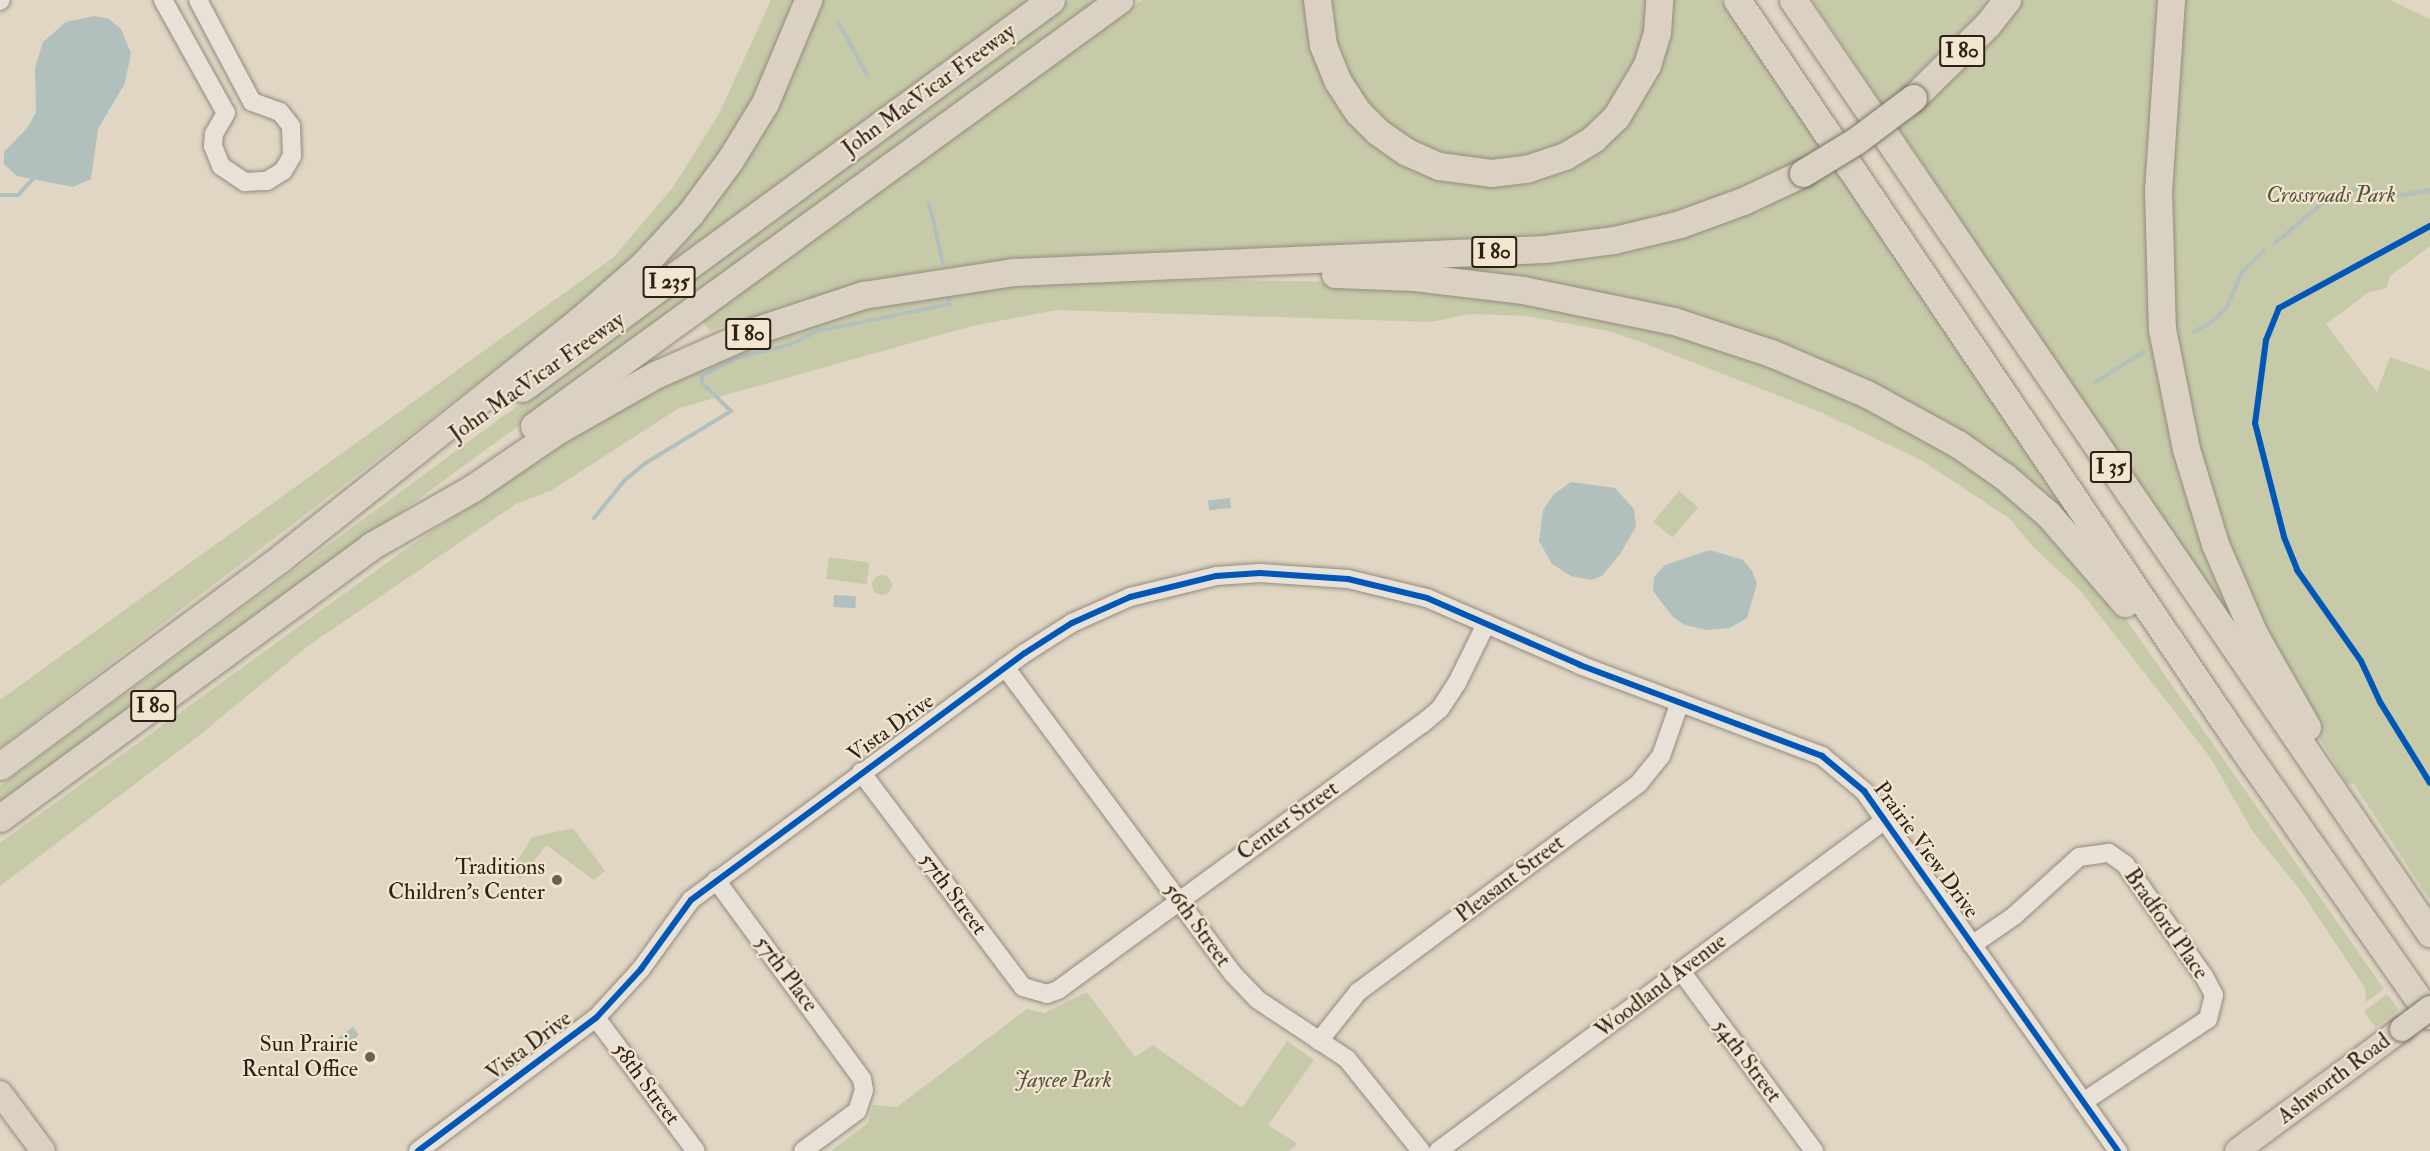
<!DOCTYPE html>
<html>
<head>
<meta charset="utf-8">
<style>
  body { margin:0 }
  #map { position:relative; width:2430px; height:1151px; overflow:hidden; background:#e0d6c3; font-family:"IM FELL Double Pica",serif }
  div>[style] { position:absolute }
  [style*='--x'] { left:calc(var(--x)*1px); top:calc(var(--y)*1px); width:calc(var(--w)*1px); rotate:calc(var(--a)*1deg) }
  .green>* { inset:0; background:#c7caa8; transform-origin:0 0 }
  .round { border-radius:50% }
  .water>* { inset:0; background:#b2c0bd; transform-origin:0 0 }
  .stream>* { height:4px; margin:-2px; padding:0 2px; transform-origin:2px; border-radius:2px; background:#b2c0bd }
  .roads { filter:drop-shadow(0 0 2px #938b80) drop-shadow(0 0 2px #938b80) }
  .minor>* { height:18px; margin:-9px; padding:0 9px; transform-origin:9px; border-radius:9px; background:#e7e1d7 }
  .major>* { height:24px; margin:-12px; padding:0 12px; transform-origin:12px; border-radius:12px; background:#dad1c3 }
  .highway>* { height:27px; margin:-13.5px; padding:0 13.5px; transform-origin:13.5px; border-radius:13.5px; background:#dad1c3 }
  .bridges { filter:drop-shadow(0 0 2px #7a7269) drop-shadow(0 0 2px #7a7269) }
  .major-bridge>* { height:24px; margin:-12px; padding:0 12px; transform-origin:12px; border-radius:12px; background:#dad1c3 }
  .highway-bridge>* { height:27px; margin:-13.5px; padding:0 13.5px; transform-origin:13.5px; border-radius:13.5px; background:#dad1c3 }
  .cycleway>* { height:6px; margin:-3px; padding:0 3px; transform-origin:3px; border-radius:3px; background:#0057b8 }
  .dots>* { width:16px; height:16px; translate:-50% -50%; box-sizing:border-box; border:3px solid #f3e6d0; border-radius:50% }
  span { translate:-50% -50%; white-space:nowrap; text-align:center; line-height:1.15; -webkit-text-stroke:4.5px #f3e6d0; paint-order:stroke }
  .shield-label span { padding:2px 4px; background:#f3e6d0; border:2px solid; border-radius:4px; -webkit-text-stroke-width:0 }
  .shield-label { font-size:21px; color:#2d1f18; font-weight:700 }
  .street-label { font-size:22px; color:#2d1f18 }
  .park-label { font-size:22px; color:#554f3d; font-style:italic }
  .poi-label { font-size:22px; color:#2d1f18 }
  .right { translate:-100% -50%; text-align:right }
</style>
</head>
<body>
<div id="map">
  <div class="green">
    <i style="clip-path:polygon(771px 0,795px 0,755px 94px,717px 158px,662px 228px,606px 282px,535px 339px,0 748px,0 700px,614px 257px,673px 187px,719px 114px)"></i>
    <i style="clip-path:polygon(820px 0,1029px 0,664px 270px,659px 265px)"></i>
    <i style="clip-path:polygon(1070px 0,1101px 0,0 805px,0 786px)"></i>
    <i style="clip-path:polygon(1142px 0,1310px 0,1314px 40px,1416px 167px,1585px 154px,1667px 0,1721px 0,1822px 149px,1761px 182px,1644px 222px,1547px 238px,1006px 262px,935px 270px,842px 289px,710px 331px,702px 321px)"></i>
    <i style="clip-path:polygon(1326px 0,1650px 0,1649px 25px,1627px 89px,1578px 139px,1494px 165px,1411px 146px,1346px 82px)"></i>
    <i style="clip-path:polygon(1812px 0,1993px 0,1884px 107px)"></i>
    <i style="clip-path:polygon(2023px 0,2163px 0,2150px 212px,2238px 633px,1898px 127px,1964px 68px)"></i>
    <i style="clip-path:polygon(2177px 0,2390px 0,2430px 19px,2430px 246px,2390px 276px,2386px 288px,2369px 292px,2326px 324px,2377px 392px,2390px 357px,2430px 371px,2430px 900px,2353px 783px,2348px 785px,2300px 706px,2203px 485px,2168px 304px)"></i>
    <i style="clip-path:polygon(1836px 169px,2080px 533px,1851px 379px,1462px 275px,1463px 267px,1567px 260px,1675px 239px,1760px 209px)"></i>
    <i style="clip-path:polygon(1154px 279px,1354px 282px,1467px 290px,1698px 337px,1883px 410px,2015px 497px,2118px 608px,2384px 989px,2366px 1002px,2365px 988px,2301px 891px,2253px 832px,2210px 757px,2079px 589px,2034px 548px,2010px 519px,1921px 460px,1820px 412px,1641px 342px,1608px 331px,1526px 316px,1469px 314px,1431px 322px,1057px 310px,972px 326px,679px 408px,552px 490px,516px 504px,308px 646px,196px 738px,0 886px,0 843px,410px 546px,589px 427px,652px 390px,754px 343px,828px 318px,924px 296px,986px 288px)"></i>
    <i style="left:1679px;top:491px;width:25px;height:40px;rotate:40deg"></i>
    <i style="left:829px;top:557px;width:41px;height:22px;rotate:8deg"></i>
    <i class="round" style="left:872px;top:575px;width:20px;height:20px"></i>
    <i style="clip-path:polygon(573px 828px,605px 871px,594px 880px,546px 845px,521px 879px,511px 872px,532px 837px)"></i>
    <i style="clip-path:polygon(1087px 992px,1135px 1057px,1153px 1045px,1242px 1108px,1287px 1041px,1314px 1060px,1268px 1125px,1298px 1144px,1288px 1151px,831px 1151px,868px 1123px,873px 1105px,897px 1107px,1027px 1009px,1044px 1013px)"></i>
    <i style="left:2387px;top:994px;width:20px;height:29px;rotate:53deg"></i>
  </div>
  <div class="water">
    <i style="clip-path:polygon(94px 16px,109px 19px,121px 29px,131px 53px,125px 83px,98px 129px,91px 179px,73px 187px,17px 176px,4px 164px,4px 152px,28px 127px,36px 112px,35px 68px,43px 42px,66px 22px)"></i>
    <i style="clip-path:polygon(1571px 482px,1615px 488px,1634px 509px,1636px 527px,1620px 554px,1602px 576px,1591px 580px,1571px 576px,1552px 564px,1539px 541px,1543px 510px,1554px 494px)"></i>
    <i style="left:1230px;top:498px;width:10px;height:22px;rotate:84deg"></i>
    <i style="clip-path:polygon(1710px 550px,1743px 560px,1752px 571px,1757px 584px,1747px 618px,1730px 628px,1707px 630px,1685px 625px,1673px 617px,1653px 591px,1654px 577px,1665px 565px)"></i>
    <i style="left:834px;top:595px;width:22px;height:12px;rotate:3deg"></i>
    <i style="left:353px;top:1027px;width:10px;height:24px;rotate:53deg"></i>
  </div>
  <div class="stream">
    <i style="--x:839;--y:23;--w:59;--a:61.7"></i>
    <i style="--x:0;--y:195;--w:18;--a:0"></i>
    <i style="--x:18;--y:195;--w:22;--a:-47"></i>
    <i style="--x:929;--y:203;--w:62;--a:76.9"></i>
    <i style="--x:2275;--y:243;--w:73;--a:-40"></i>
    <i style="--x:2331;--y:196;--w:32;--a:-13"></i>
    <i style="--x:2362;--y:189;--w:41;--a:8.3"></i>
    <i style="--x:2403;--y:195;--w:27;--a:-10"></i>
    <i style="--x:2193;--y:332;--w:21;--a:-28"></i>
    <i style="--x:2212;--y:322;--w:21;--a:-45"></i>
    <i style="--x:2227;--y:307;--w:38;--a:-67"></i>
    <i style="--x:2242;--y:272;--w:30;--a:-44"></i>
    <i style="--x:2095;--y:382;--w:57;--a:-31.5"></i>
    <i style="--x:594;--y:518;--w:49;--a:-50.8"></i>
    <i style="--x:625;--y:480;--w:25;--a:-40"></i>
    <i style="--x:644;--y:464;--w:102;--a:-31.3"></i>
    <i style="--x:731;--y:411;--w:40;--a:-136"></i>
    <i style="--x:702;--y:383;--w:7;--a:-90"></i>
    <i style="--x:702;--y:376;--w:38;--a:-28"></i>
    <i style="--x:736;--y:358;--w:55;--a:-13.8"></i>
    <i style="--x:789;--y:345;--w:32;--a:-26"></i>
    <i style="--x:818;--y:331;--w:135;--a:-11.6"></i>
    <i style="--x:950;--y:304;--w:9;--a:-103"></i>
  </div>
  <div class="roads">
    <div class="minor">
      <i style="--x:163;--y:0;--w:129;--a:60.9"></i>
      <i style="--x:226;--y:113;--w:24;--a:120"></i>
      <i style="--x:214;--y:134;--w:12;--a:95"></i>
      <i style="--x:213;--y:146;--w:22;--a:68"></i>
      <i style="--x:221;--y:166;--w:29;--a:34"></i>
      <i style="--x:245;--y:182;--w:22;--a:-3"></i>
      <i style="--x:267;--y:181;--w:19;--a:-32"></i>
      <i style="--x:283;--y:171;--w:17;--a:-59"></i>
      <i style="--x:292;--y:156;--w:30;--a:-92"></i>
      <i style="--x:291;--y:126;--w:18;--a:-128"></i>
      <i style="--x:280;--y:112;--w:30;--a:-160"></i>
      <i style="--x:252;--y:102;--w:115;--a:-117.9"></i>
      <i style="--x:0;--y:1;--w:1;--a:-45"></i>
      <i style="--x:1005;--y:667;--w:382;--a:53.4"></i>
      <i style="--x:1233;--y:974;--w:36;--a:46"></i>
      <i style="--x:1258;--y:1000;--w:107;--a:33.5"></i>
      <i style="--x:1347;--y:1059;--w:118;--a:51.2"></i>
      <i style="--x:861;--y:772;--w:269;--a:53"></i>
      <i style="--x:1023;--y:987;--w:25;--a:16"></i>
      <i style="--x:1047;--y:994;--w:12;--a:-20"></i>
      <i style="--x:1058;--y:990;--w:451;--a:-36.2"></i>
      <i style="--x:1422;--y:724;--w:23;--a:-40"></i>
      <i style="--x:1440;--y:709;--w:31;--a:-57"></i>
      <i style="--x:1457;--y:683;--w:66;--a:-63.8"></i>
      <i style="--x:716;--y:880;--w:247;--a:53.7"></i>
      <i style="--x:862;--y:1079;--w:11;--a:80"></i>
      <i style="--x:864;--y:1090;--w:22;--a:108"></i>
      <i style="--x:857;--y:1111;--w:67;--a:143.5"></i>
      <i style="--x:1972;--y:945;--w:51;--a:-34.6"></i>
      <i style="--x:2014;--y:916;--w:88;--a:-42.2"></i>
      <i style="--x:2079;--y:857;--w:30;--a:-8"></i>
      <i style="--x:2109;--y:853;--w:19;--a:35"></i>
      <i style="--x:2125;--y:864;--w:139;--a:54.9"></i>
      <i style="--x:2205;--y:978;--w:19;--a:62"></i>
      <i style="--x:2214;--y:995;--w:25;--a:104"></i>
      <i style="--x:2208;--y:1019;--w:150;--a:146.4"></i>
      <i style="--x:1681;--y:971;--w:224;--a:53.5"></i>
      <i style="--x:596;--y:1018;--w:166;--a:53.1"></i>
      <i style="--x:1319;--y:1041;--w:63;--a:-51.5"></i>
      <i style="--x:1358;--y:992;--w:350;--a:-36.6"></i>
      <i style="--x:1639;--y:783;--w:35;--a:-51"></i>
      <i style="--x:1661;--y:756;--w:57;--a:-70.6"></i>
      <i style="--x:418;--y:1151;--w:222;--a:-36.8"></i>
      <i style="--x:596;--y:1018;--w:67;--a:-47.4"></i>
      <i style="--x:641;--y:969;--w:85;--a:-54.1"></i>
      <i style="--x:691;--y:900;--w:415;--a:-36.5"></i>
      <i style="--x:1025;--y:653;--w:56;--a:-32.6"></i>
      <i style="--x:1072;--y:623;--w:64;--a:-24.1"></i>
      <i style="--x:1130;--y:597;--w:89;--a:-13.7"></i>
      <i style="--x:1216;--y:576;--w:44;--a:-3.9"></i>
      <i style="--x:1260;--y:573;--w:88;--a:3.9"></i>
      <i style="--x:1348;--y:579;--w:81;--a:13.5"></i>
      <i style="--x:1427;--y:598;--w:167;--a:23.6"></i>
      <i style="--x:1580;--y:665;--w:259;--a:20.6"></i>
      <i style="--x:1822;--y:756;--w:55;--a:39.8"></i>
      <i style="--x:1864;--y:791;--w:441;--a:54.8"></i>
      <i style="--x:1438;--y:1151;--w:556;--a:-36.52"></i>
    </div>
    <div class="major">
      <i style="--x:0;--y:1093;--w:72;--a:53.4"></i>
      <i style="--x:2237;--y:1151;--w:205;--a:-36.5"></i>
    </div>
    <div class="highway">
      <i style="--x:1317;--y:0;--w:45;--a:82.4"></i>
      <i style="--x:1323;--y:45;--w:38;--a:68"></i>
      <i style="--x:1337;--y:80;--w:38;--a:57"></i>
      <i style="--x:1358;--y:112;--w:28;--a:45"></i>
      <i style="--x:1378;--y:132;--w:35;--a:35"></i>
      <i style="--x:1407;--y:152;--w:35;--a:24"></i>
      <i style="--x:1439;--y:166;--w:52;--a:7.7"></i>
      <i style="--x:1491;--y:173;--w:35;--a:-7"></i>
      <i style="--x:1526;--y:169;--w:41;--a:-18.4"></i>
      <i style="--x:1565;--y:156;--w:33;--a:-31"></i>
      <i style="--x:1593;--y:139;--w:32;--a:-44"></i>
      <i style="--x:1616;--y:117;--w:61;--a:-59.2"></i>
      <i style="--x:1647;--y:65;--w:34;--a:-73"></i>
      <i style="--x:1657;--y:32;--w:32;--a:-86"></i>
      <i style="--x:1737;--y:0;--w:889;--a:55.95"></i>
      <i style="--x:2235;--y:737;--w:340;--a:55"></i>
      <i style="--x:1793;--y:0;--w:1130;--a:55.68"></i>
      <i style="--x:2171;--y:0;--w:189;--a:93.9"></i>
      <i style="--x:2158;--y:189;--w:140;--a:88.4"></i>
      <i style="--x:2162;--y:329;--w:122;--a:78.7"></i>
      <i style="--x:2186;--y:449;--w:99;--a:73"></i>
      <i style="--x:2215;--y:544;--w:98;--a:66.6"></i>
      <i style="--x:2254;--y:634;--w:107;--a:60.3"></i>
      <i style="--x:1913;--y:98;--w:105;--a:-44.6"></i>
      <i style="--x:1988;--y:24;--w:31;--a:-52"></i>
      <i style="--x:1335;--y:274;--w:79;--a:2.2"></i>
      <i style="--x:1414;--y:277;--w:110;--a:6.8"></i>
      <i style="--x:1523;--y:290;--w:154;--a:11.6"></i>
      <i style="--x:1674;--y:321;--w:102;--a:18.3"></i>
      <i style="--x:1771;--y:353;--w:104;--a:23.1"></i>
      <i style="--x:1867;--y:394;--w:104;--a:28.8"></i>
      <i style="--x:1958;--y:444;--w:57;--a:35.1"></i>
      <i style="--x:2005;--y:477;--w:57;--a:40.7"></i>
      <i style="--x:2048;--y:514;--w:118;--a:49.1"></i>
      <i style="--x:522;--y:388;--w:656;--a:-36.26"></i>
      <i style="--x:534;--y:426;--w:724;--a:-36.06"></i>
      <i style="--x:0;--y:766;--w:350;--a:-36.5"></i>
      <i style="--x:281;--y:558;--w:381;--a:-38.5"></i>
      <i style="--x:579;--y:321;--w:86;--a:-41.2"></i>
      <i style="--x:644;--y:264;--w:68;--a:-47.4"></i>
      <i style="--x:690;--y:214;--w:67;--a:-53.5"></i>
      <i style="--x:730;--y:160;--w:67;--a:-58.4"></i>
      <i style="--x:765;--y:103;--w:112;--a:-67.3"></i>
      <i style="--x:0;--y:818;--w:460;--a:-36.2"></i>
      <i style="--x:371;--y:546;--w:117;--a:-29.6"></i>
      <i style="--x:473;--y:488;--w:103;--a:-34.3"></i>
      <i style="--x:558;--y:430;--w:112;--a:-29.6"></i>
      <i style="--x:655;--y:375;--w:111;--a:-23.8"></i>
      <i style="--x:757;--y:330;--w:112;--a:-18.3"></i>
      <i style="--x:863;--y:295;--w:153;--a:-8.7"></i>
      <i style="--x:1014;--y:272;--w:531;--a:-2.48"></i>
      <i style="--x:1545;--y:249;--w:70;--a:-7.4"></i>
      <i style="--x:1614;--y:240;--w:68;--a:-13.6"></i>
      <i style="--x:1680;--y:224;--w:67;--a:-20.1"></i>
      <i style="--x:1743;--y:201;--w:66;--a:-25"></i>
    </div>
  </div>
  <div class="bridges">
    <div class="major-bridge">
      <i style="--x:2402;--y:1029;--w:35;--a:-37"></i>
    </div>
    <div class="highway-bridge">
      <i style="--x:1803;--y:173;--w:63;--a:-31.4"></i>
      <i style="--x:1857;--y:140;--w:70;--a:-36.9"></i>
    </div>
  </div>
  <div class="cycleway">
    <i style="--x:2430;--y:226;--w:172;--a:151.5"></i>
    <i style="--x:2279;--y:308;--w:35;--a:112"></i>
    <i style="--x:2266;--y:340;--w:84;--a:97.5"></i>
    <i style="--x:2255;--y:423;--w:118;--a:75.7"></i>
    <i style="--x:2284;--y:537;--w:35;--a:68"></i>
    <i style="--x:2297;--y:570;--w:111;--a:54.9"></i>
    <i style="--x:2361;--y:661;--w:45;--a:65.1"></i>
    <i style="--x:2380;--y:702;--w:95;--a:58.3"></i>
    <i style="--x:418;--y:1151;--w:222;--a:-36.8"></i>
    <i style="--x:596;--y:1018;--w:67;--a:-47.4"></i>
    <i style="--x:641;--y:969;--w:85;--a:-54.1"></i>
    <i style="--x:691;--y:900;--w:415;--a:-36.5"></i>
    <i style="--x:1025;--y:653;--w:56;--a:-32.6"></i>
    <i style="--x:1072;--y:623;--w:64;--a:-24.1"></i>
    <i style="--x:1130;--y:597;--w:89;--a:-13.7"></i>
    <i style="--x:1216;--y:576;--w:44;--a:-3.9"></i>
    <i style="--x:1260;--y:573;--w:88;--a:3.9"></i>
    <i style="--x:1348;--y:579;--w:81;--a:13.5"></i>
    <i style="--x:1427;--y:598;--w:167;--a:23.6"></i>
    <i style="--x:1580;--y:665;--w:259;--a:20.6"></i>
    <i style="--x:1822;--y:756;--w:55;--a:39.8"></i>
    <i style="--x:1864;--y:791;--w:441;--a:54.8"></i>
  </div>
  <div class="dots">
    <i style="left:557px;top:880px;background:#6c5f54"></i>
    <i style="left:370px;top:1057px;background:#6c5f54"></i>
  </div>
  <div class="shield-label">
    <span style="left:1962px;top:51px">I 80</span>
    <span style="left:1494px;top:252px">I 80</span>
    <span style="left:669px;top:282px">I 235</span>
    <span style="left:748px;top:334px">I 80</span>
    <span style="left:2111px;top:467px">I 35</span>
    <span style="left:153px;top:706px">I 80</span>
  </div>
  <div class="street-label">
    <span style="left:929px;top:90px;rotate:-36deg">John MacVicar Freeway</span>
    <span style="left:537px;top:377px;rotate:-35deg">John MacVicar Freeway</span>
    <span style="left:891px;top:728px;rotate:-36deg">Vista Drive</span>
    <span style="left:1288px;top:821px;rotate:-36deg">Center Street</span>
    <span style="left:1926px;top:850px;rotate:54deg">Prairie View Drive</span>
    <span style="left:1510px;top:879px;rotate:-37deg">Pleasant Street</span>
    <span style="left:953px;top:894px;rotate:53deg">57th Street</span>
    <span style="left:2166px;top:924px;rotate:55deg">Bradford Place</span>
    <span style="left:1197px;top:925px;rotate:54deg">56th Street</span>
    <span style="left:786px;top:974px;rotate:53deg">57th Place</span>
    <span style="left:1661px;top:986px;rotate:-37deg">Woodland Avenue</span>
    <span style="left:529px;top:1046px;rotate:-37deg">Vista Drive</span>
    <span style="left:1747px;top:1061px;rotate:53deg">54th Street</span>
    <span style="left:2334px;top:1079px;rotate:-37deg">Ashworth Road</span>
    <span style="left:646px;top:1084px;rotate:53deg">58th Street</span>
  </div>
  <div class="park-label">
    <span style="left:2331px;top:196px">Crossroads Park</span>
    <span style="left:1063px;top:1081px">Jaycee Park</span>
  </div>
  <div class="poi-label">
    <span class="right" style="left:545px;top:880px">Traditions<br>Children's Center</span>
    <span class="right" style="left:358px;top:1057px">Sun Prairie<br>Rental Office</span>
  </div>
</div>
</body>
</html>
